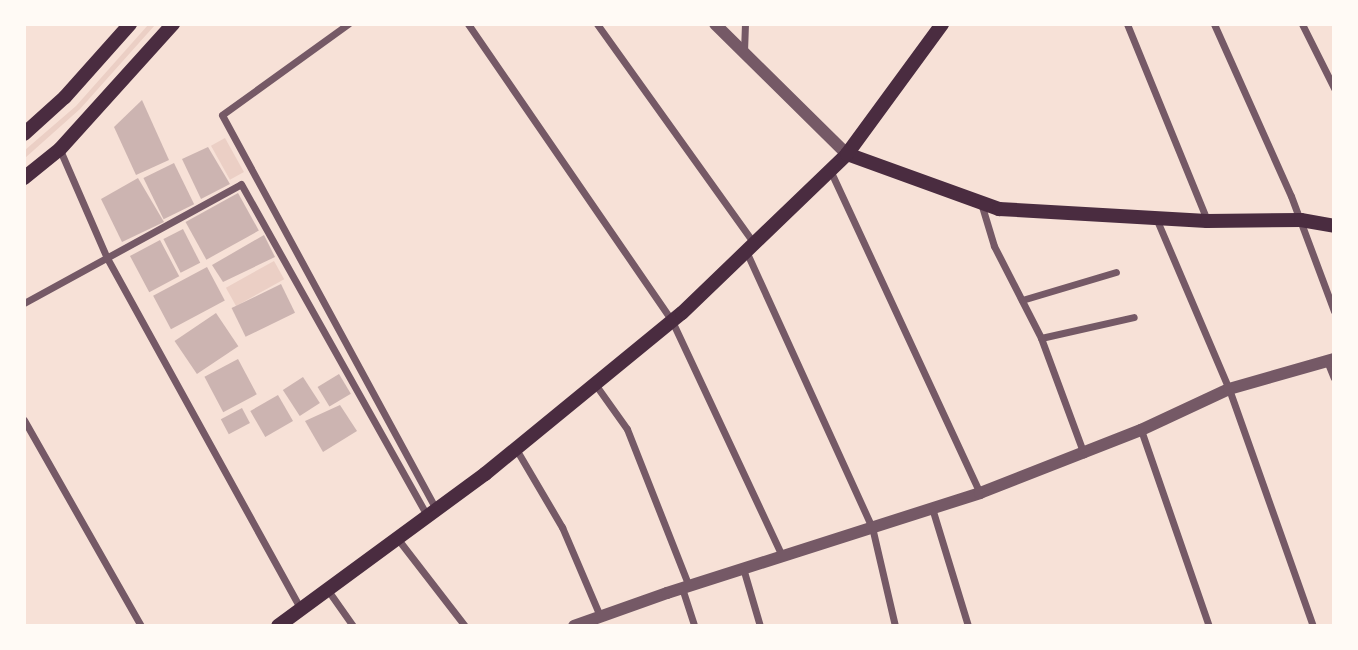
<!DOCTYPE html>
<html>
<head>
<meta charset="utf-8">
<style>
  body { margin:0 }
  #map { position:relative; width:1358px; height:650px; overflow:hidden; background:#f7e1d7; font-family:"Source Sans 3",sans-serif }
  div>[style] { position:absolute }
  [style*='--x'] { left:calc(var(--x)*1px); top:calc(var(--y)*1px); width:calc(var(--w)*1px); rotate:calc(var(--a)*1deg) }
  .green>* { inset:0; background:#ebcfc5; transform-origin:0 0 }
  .building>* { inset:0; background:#ccb4b1; transform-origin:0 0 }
  .minor>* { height:7px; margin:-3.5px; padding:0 3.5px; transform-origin:3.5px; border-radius:3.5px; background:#755966 }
  .tertiary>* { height:12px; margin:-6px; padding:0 6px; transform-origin:6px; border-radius:6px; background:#755966 }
  .secondary>* { height:14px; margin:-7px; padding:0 7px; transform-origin:7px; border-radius:7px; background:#4a2c40 }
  span { translate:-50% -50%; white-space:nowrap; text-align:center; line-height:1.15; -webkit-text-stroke:5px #fffaf5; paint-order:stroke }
  .frame { position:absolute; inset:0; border:26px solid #fffaf5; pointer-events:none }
</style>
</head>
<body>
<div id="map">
  <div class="green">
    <i style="clip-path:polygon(148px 25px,155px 25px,80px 109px,25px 158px,25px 150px,76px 106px)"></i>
    <i style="left:225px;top:138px;width:39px;height:16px;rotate:61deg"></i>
    <i style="left:274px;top:261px;width:21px;height:55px;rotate:61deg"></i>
  </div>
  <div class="building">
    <i style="clip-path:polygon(142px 100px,169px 160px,136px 175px,114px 127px)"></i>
    <i style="clip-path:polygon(208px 147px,230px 184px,201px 199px,182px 159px)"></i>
    <i style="left:174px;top:163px;width:46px;height:34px;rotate:64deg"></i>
    <i style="clip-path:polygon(138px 178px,164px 222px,122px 242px,101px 199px)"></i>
    <i style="left:238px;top:193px;width:43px;height:60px;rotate:61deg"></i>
    <i style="left:183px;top:229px;width:38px;height:22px;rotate:63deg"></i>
    <i style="clip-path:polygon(264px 235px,275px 257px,223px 282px,212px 265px)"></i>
    <i style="left:160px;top:240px;width:41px;height:34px;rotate:62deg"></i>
    <i style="left:207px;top:267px;width:38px;height:61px;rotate:62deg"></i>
    <i style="left:281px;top:284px;width:32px;height:55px;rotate:64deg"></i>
    <i style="left:216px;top:313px;width:40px;height:50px;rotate:56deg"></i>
    <i style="left:238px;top:359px;width:40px;height:38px;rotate:62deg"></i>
    <i style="left:339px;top:374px;width:23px;height:25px;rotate:59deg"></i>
    <i style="left:303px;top:377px;width:31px;height:24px;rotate:57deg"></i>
    <i style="left:278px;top:395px;width:30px;height:32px;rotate:60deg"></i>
    <i style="clip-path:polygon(340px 405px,357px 431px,323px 452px,305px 421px)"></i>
    <i style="left:242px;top:408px;width:17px;height:24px;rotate:62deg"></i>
  </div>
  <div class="minor">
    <i style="--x:348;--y:24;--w:155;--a:144.2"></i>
    <i style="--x:222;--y:115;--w:448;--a:61.5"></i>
    <i style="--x:468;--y:24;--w:360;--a:55.5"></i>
    <i style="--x:672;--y:321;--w:259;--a:64.9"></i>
    <i style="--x:597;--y:24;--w:269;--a:54.4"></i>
    <i style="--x:1127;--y:24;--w:212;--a:67.8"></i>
    <i style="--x:1214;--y:24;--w:188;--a:65.9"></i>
    <i style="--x:1291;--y:196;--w:123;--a:69.5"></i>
    <i style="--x:1302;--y:24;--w:72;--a:63.4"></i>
    <i style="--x:744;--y:52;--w:28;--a:-88"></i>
    <i style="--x:60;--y:150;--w:118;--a:66.5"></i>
    <i style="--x:107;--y:258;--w:400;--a:61.1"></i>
    <i style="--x:830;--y:170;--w:356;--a:65.1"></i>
    <i style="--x:981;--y:203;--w:45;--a:73.2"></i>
    <i style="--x:994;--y:246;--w:103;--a:62.9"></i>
    <i style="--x:1041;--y:338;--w:124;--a:69.7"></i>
    <i style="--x:1156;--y:218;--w:186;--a:66.9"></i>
    <i style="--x:1229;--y:389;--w:251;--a:70.5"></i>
    <i style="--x:746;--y:251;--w:303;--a:65.5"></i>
    <i style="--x:872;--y:527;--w:102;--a:76.9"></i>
    <i style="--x:1022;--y:300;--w:98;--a:-16.6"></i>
    <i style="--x:24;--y:303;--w:247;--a:-28.7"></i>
    <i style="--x:241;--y:184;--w:381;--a:60.7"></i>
    <i style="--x:1041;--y:338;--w:95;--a:-12.7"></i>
    <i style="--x:1327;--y:361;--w:18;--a:68"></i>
    <i style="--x:595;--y:384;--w:55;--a:54.6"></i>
    <i style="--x:627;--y:429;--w:169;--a:68.5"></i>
    <i style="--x:24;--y:420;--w:237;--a:60.4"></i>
    <i style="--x:1141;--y:430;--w:207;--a:70.9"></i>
    <i style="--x:516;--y:449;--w:91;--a:59.5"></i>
    <i style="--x:562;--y:527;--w:97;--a:66.9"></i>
    <i style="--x:932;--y:508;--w:123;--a:73"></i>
    <i style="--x:397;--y:538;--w:111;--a:52.3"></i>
    <i style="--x:743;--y:568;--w:60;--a:73.7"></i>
    <i style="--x:682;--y:588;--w:40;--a:72"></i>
    <i style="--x:327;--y:589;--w:45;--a:54.9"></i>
  </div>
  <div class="tertiary">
    <i style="--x:715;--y:24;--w:185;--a:44.6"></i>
    <i style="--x:574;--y:626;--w:99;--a:-19.5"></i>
    <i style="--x:667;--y:593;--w:329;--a:-17.7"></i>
    <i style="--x:980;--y:493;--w:173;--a:-21.4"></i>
    <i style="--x:1141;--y:430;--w:97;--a:-25"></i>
    <i style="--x:1229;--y:389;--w:109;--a:-15.9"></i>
  </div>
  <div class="secondary">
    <i style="--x:24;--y:134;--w:55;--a:-42.1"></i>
    <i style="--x:65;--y:97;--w:98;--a:-48.3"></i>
    <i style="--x:847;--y:154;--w:162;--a:19.9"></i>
    <i style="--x:999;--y:209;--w:208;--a:3.3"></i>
    <i style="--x:1207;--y:221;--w:94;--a:-0.6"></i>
    <i style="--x:1301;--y:220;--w:34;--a:10"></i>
    <i style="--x:24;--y:178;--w:46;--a:-38.9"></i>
    <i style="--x:60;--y:149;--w:169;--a:-47.9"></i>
    <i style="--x:278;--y:626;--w:257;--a:-36.3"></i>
    <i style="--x:485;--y:474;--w:254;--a:-39.3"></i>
    <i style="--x:682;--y:313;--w:229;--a:-43.9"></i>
    <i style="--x:847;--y:154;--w:161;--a:-53.8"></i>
  </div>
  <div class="frame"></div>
</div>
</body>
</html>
